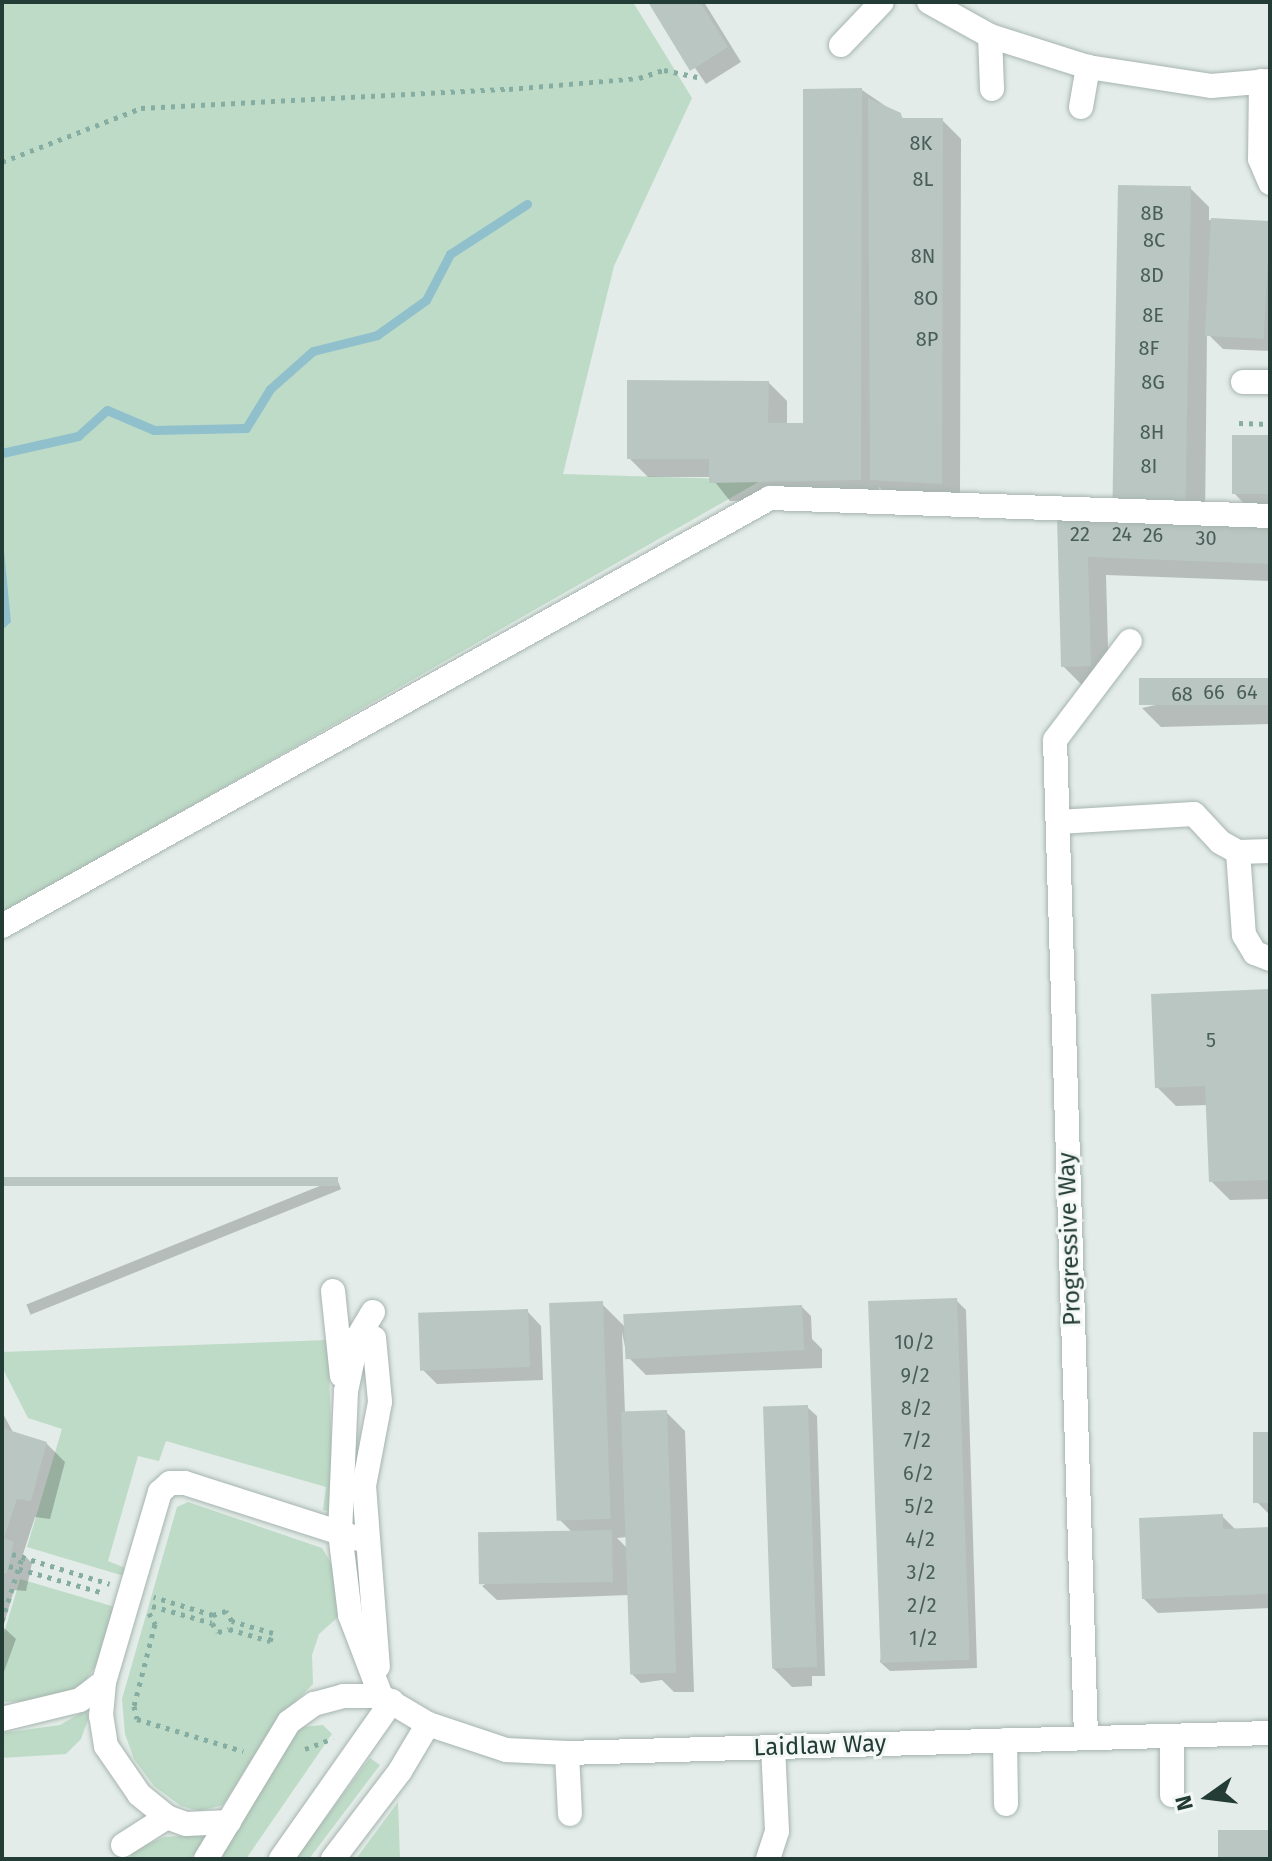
<!DOCTYPE html>
<html>
<head>
<meta charset="utf-8">
<style>
  body { margin:0 }
  #map { position:relative; width:1272px; height:1861px; overflow:hidden; background:#e3ece8; font-family:"Fira Sans",sans-serif }
  div>[style] { position:absolute }
  [style*='--x'] { left:calc(var(--x)*1px); top:calc(var(--y)*1px); width:calc(var(--w)*1px); rotate:calc(var(--a)*1deg) }
  .green>* { inset:0; background:#bedbc7 }
  .water>* { inset:0; background:#90c0cc }
  .shadow>* { inset:0; background:#0003; transform-origin:0 0 }
  .stream>* { height:9px; margin:-4.5px; padding:0 4.5px; transform-origin:4.5px; border-radius:4.5px; background:#90c0cc }
  .building>* { inset:0; background:#b9c6c1; transform-origin:0 0 }
  .path>* { height:5px; margin-top:-2.5px; transform-origin:0; background:repeating-linear-gradient(90deg,#86ada2 0 4px,transparent 0 10px) }
  .roads { filter:drop-shadow(0 0 2px #a6b4af) drop-shadow(0 0 2px #a6b4af) }
  .minor>* { height:24px; margin:-12px; padding:0 12px; transform-origin:12px; border-radius:12px; background:#fff }
  span { translate:-50% -50%; white-space:nowrap; text-align:center; line-height:1.15; -webkit-text-stroke:6px #f3f8f6; paint-order:stroke }
  .number-label { font-size:20px; color:#495e59 }
  .number-label span { -webkit-text-stroke-width:0 }
  .street-label { font-size:24px; color:#243c36 }
  .frame { position:absolute; inset:0; border:4px solid #243c36; pointer-events:none }
  .north { position:absolute; left:1168px; top:1757px; width:80px; height:80px; -webkit-text-stroke:6px #f3f8f6; paint-order:stroke; rotate:256deg; font-size:22px; font-weight:700; line-height:32px; text-align:center; color:#243c36 }
  .north::after { content:''; display:block; margin:auto; width:28px; height:36px; background:#243c36; clip-path:polygon(50% 0,100% 100%,50% 72%,0 100%) }
</style>
</head>
<body>
<div id="map">
  <div class="green">
    <i style="clip-path:polygon(2px 2px,633px 2px,692px 98px,614px 266px,563px 474px,762px 480px,2px 914px)"></i>
    <i style="clip-path:polygon(328px 1340px,334px 1512px,323px 1510px,326px 1487px,166px 1441px,159px 1461px,138px 1456px,108px 1561px,125px 1568px,124px 1576px,27px 1547px,62px 1429px,28px 1418px,2px 1367px,2px 1352px)"></i>
    <i style="clip-path:polygon(188px 1502px,322px 1548px,334px 1568px,338px 1617px,319px 1634px,312px 1655px,313px 1684px,276px 1721px,223px 1805px,199px 1811px,181px 1806px,154px 1786px,134px 1759px,125px 1734px,122px 1699px,177px 1507px)"></i>
    <i style="clip-path:polygon(20px 1579px,115px 1607px,101px 1658px,84px 1683px,59px 1700px,2px 1702px,2px 1640px)"></i>
    <i style="clip-path:polygon(86px 1710px,89px 1717px,81px 1739px,66px 1754px,2px 1758px,2px 1733px,60px 1725px)"></i>
    <i style="clip-path:polygon(323px 1725px,332px 1734px,246px 1859px,220px 1859px,280px 1748px,302px 1727px)"></i>
    <i style="clip-path:polygon(370px 1758px,380px 1765px,309px 1859px,295px 1859px)"></i>
    <i style="clip-path:polygon(398px 1802px,400px 1859px,356px 1859px)"></i>
    <i style="clip-path:polygon(209px 1834px,211px 1839px,189px 1859px,131px 1859px,131px 1852px,164px 1837px)"></i>
  </div>
  <div class="water">
    <i style="clip-path:polygon(2px 429px,4px 551px,11px 622px,2px 630px)"></i>
  </div>
  <div class="shadow">
    <i style="clip-path:polygon(650px 2px,704px 2px,741px 62px,706px 84px)"></i>
    <i style="clip-path:polygon(862px 90px,906px 120px,942px 120px,961px 139px,960px 502px,891px 498px,879px 487px,879px 498px,730px 501px,711px 477px,648px 477px,629px 458px,768px 382px,787px 401px,787px 425px,805px 425px)"></i>
    <i style="clip-path:polygon(1190px 188px,1209px 207px,1209px 220px,1270px 223px,1270px 351px,1223px 349px,1207px 333px,1205px 522px,1270px 524px,1270px 581px,1106px 575px,1109px 684px,1082px 685px,1063px 666px,1059px 518px,1133px 520px)"></i>
    <i style="clip-path:polygon(1270px 437px,1270px 513px,1253px 513px,1235px 494px)"></i>
    <i style="clip-path:polygon(1270px 680px,1270px 724px,1161px 727px,1142px 708px)"></i>
    <i style="clip-path:polygon(1270px 991px,1270px 1199px,1230px 1200px,1211px 1181px,1208px 1105px,1176px 1106px,1157px 1087px)"></i>
    <i style="left:337px;top:1179px;width:11px;height:335px;rotate:68deg"></i>
    <i style="clip-path:polygon(956px 1300px,966px 1310px,977px 1668px,890px 1671px,880px 1662px)"></i>
    <i style="clip-path:polygon(evenodd,602px 1304px,625px 1327px,802px 1307px,811px 1316px,812px 1339px,822px 1349px,822px 1368px,646px 1375px,627px 1356px,622px 1332px,625px 1414px,666px 1412px,685px 1431px,694px 1692px,674px 1692px,662px 1680px,641px 1683px,632px 1674px,629px 1595px,497px 1600px,482px 1586px,573px 1533px,560px 1520px,602px 1304px,627px 1537px,627px 1548px,617px 1538px,627px 1537px)"></i>
    <i style="clip-path:polygon(527px 1311px,541px 1326px,543px 1380px,437px 1384px,423px 1370px)"></i>
    <i style="clip-path:polygon(807px 1407px,817px 1416px,825px 1676px,812px 1676px,812px 1686px,792px 1687px,773px 1668px)"></i>
    <i style="clip-path:polygon(2px 1412px,14px 1434px,46px 1443px,65px 1462px,50px 1519px,35px 1517px,23px 1554px,32px 1563px,26px 1591px,14px 1590px,3px 1627px,16px 1639px,2px 1677px)"></i>
    <i style="clip-path:polygon(1270px 1434px,1270px 1515px,1257px 1502px)"></i>
    <i style="clip-path:polygon(1222px 1516px,1236px 1530px,1270px 1529px,1270px 1608px,1158px 1613px,1144px 1599px)"></i>
  </div>
  <div class="stream">
    <i style="--x:2;--y:453;--w:78;--a:-12.6"></i>
    <i style="--x:78;--y:436;--w:39;--a:-42"></i>
    <i style="--x:107;--y:410;--w:51;--a:23.1"></i>
    <i style="--x:154;--y:430;--w:92;--a:-1.2"></i>
    <i style="--x:246;--y:428;--w:46;--a:-58.4"></i>
    <i style="--x:270;--y:389;--w:57;--a:-41.5"></i>
    <i style="--x:313;--y:351;--w:66;--a:-14"></i>
    <i style="--x:377;--y:335;--w:60;--a:-35.5"></i>
    <i style="--x:426;--y:300;--w:52;--a:-62.4"></i>
    <i style="--x:450;--y:254;--w:92;--a:-33"></i>
  </div>
  <div class="building">
    <i style="clip-path:polygon(648px 2px,700px 2px,728px 47px,690px 71px)"></i>
    <i style="clip-path:polygon(862px 88px,861px 480px,709px 483px,709px 459px,627px 459px,627px 380px,769px 381px,768px 423px,803px 423px,803px 89px)"></i>
    <i style="clip-path:polygon(868px 98px,901px 113px,902px 118px,943px 118px,942px 484px,870px 480px)"></i>
    <i style="left:1118px;top:185px;width:73px;height:318px;rotate:1deg"></i>
    <i style="left:1211px;top:218px;width:59px;height:118px;rotate:3deg"></i>
    <i style="left:1232px;top:435px;width:38px;height:59px"></i>
    <i style="clip-path:polygon(1057px 516px,1270px 522px,1270px 564px,1088px 557px,1091px 666px,1061px 667px)"></i>
    <i style="left:1270px;top:678px;width:27px;height:131px;rotate:90deg"></i>
    <i style="clip-path:polygon(1270px 989px,1270px 1180px,1209px 1182px,1205px 1086px,1155px 1088px,1151px 994px)"></i>
    <i style="left:338px;top:1177px;width:9px;height:336px;rotate:90deg"></i>
    <i style="left:957px;top:1298px;width:362px;height:89px;rotate:88deg"></i>
    <i style="left:603px;top:1301px;width:218px;height:54px;rotate:88deg"></i>
    <i style="left:802px;top:1305px;width:45px;height:179px;rotate:87deg"></i>
    <i style="left:528px;top:1309px;width:58px;height:110px;rotate:88deg"></i>
    <i style="left:808px;top:1405px;width:262px;height:45px;rotate:88deg"></i>
    <i style="left:667px;top:1410px;width:263px;height:46px;rotate:88deg"></i>
    <i style="clip-path:polygon(2px 1428px,47px 1442px,31px 1501px,17px 1499px,4px 1538px,14px 1542px,7px 1573px,2px 1573px)"></i>
    <i style="left:1253px;top:1432px;width:17px;height:71px"></i>
    <i style="clip-path:polygon(1223px 1514px,1223px 1529px,1270px 1527px,1270px 1594px,1142px 1599px,1139px 1518px)"></i>
    <i style="left:612px;top:1530px;width:52px;height:134px;rotate:89deg"></i>
    <i style="left:1270px;top:1830px;width:29px;height:52px;rotate:90deg"></i>
  </div>
  <div class="path">
    <i style="--x:2;--y:162;--w:149;--a:-21.2"></i>
    <i style="--x:141;--y:108;--w:368;--a:-3"></i>
    <i style="--x:509;--y:89;--w:130;--a:-4.8"></i>
    <i style="--x:639;--y:78;--w:26;--a:-18"></i>
    <i style="--x:664;--y:70;--w:34;--a:12"></i>
    <i style="--x:1239;--y:423;--w:31;--a:2"></i>
    <i style="--x:12;--y:1554;--w:102;--a:17"></i>
    <i style="--x:9;--y:1566;--w:99;--a:15.9"></i>
    <i style="--x:152;--y:1606;--w:62;--a:15.8"></i>
    <i style="--x:212;--y:1623;--w:11;--a:56"></i>
    <i style="--x:218;--y:1632;--w:11;--a:-15"></i>
    <i style="--x:229;--y:1629;--w:43;--a:16.3"></i>
    <i style="--x:270;--y:1641;--w:9;--a:-69"></i>
    <i style="--x:273;--y:1633;--w:43;--a:-163.7"></i>
    <i style="--x:232;--y:1621;--w:12;--a:-121"></i>
    <i style="--x:226;--y:1611;--w:14;--a:163"></i>
    <i style="--x:213;--y:1615;--w:62;--a:-163"></i>
    <i style="--x:149;--y:1613;--w:13;--a:61"></i>
    <i style="--x:155;--y:1624;--w:85;--a:104.4"></i>
    <i style="--x:134;--y:1706;--w:13;--a:77"></i>
    <i style="--x:137;--y:1719;--w:111;--a:16.8"></i>
    <i style="--x:2;--y:1621;--w:67;--a:-72.6"></i>
    <i style="--x:305;--y:1749;--w:30;--a:-21"></i>
  </div>
  <div class="roads">
    <div class="minor">
      <i style="--x:929;--y:2;--w:70;--a:29.1"></i>
      <i style="--x:990;--y:36;--w:103;--a:17.6"></i>
      <i style="--x:1088;--y:67;--w:124;--a:8.8"></i>
      <i style="--x:1211;--y:86;--w:59;--a:-4.8"></i>
      <i style="--x:990;--y:36;--w:53;--a:87.8"></i>
      <i style="--x:841;--y:45;--w:59;--a:-46.4"></i>
      <i style="--x:1261;--y:81;--w:78;--a:90.7"></i>
      <i style="--x:1260;--y:159;--w:26;--a:67"></i>
      <i style="--x:1081;--y:107;--w:41;--a:-80.1"></i>
      <i style="--x:1243;--y:382;--w:27;--a:0"></i>
      <i style="--x:1058;--y:822;--w:136;--a:-3.4"></i>
      <i style="--x:1194;--y:814;--w:38;--a:47"></i>
      <i style="--x:1220;--y:842;--w:21;--a:29"></i>
      <i style="--x:1238;--y:852;--w:32;--a:-2"></i>
      <i style="--x:1238;--y:852;--w:83;--a:85.9"></i>
      <i style="--x:1244;--y:935;--w:21;--a:59"></i>
      <i style="--x:1255;--y:953;--w:16;--a:22"></i>
      <i style="--x:2;--y:926;--w:879;--a:-29.13"></i>
      <i style="--x:770;--y:498;--w:500;--a:2.06"></i>
      <i style="--x:333;--y:1291;--w:85;--a:84"></i>
      <i style="--x:373;--y:1312;--w:31;--a:121"></i>
      <i style="--x:357;--y:1339;--w:53;--a:101.9"></i>
      <i style="--x:346;--y:1391;--w:141;--a:92.4"></i>
      <i style="--x:340;--y:1532;--w:84;--a:83.1"></i>
      <i style="--x:350;--y:1615;--w:87;--a:69.1"></i>
      <i style="--x:374;--y:1338;--w:64;--a:84.6"></i>
      <i style="--x:380;--y:1402;--w:86;--a:100.8"></i>
      <i style="--x:364;--y:1486;--w:181;--a:85.6"></i>
      <i style="--x:2;--y:1719;--w:80;--a:-13.7"></i>
      <i style="--x:80;--y:1700;--w:30;--a:-37"></i>
      <i style="--x:1086;--y:1737;--w:997;--a:-91.78"></i>
      <i style="--x:1055;--y:740;--w:124;--a:-52.9"></i>
      <i style="--x:1172;--y:1737;--w:58;--a:90"></i>
      <i style="--x:1005;--y:1740;--w:64;--a:89.1"></i>
      <i style="--x:567;--y:1753;--w:61;--a:87.2"></i>
      <i style="--x:229;--y:1822;--w:43;--a:177.3"></i>
      <i style="--x:186;--y:1824;--w:20;--a:-160"></i>
      <i style="--x:167;--y:1817;--w:36;--a:-141"></i>
      <i style="--x:139;--y:1794;--w:58;--a:-124.5"></i>
      <i style="--x:106;--y:1746;--w:30;--a:-99"></i>
      <i style="--x:101;--y:1716;--w:34;--a:-85"></i>
      <i style="--x:104;--y:1682;--w:198;--a:-73.6"></i>
      <i style="--x:160;--y:1492;--w:13;--a:-42"></i>
      <i style="--x:170;--y:1483;--w:15;--a:0"></i>
      <i style="--x:185;--y:1483;--w:190;--a:17.8"></i>
      <i style="--x:123;--y:1845;--w:52;--a:-32.5"></i>
      <i style="--x:206;--y:1859;--w:160;--a:-58.8"></i>
      <i style="--x:289;--y:1722;--w:31;--a:-36"></i>
      <i style="--x:314;--y:1704;--w:30;--a:-15"></i>
      <i style="--x:343;--y:1696;--w:38;--a:0"></i>
      <i style="--x:381;--y:1696;--w:55;--a:30.8"></i>
      <i style="--x:428;--y:1724;--w:82;--a:18.4"></i>
      <i style="--x:506;--y:1750;--w:61;--a:2.8"></i>
      <i style="--x:567;--y:1753;--w:703;--a:-1.63"></i>
      <i style="--x:281;--y:1859;--w:193;--a:-54.9"></i>
      <i style="--x:333;--y:1859;--w:111;--a:-52.7"></i>
      <i style="--x:400;--y:1771;--w:55;--a:-59.2"></i>
      <i style="--x:768;--y:1859;--w:29;--a:-72"></i>
      <i style="--x:777;--y:1831;--w:84;--a:-92.7"></i>
    </div>
  </div>
  <div class="number-label">
    <span style="left:921px;top:143px">8K</span>
    <span style="left:923px;top:179px">8L</span>
    <span style="left:1152px;top:213px">8B</span>
    <span style="left:1154px;top:240px">8C</span>
    <span style="left:923px;top:256px">8N</span>
    <span style="left:1152px;top:275px">8D</span>
    <span style="left:926px;top:298px">8O</span>
    <span style="left:1153px;top:315px">8E</span>
    <span style="left:927px;top:339px">8P</span>
    <span style="left:1149px;top:348px">8F</span>
    <span style="left:1153px;top:382px">8G</span>
    <span style="left:1152px;top:432px">8H</span>
    <span style="left:1149px;top:466px">8I</span>
    <span style="left:1080px;top:534px">22</span>
    <span style="left:1122px;top:534px">24</span>
    <span style="left:1153px;top:535px">26</span>
    <span style="left:1206px;top:538px">30</span>
    <span style="left:1214px;top:692px">66</span>
    <span style="left:1247px;top:692px">64</span>
    <span style="left:1182px;top:694px">68</span>
    <span style="left:1211px;top:1040px">5</span>
    <span style="left:914px;top:1342px">10/2</span>
    <span style="left:915px;top:1375px">9/2</span>
    <span style="left:916px;top:1408px">8/2</span>
    <span style="left:917px;top:1440px">7/2</span>
    <span style="left:918px;top:1473px">6/2</span>
    <span style="left:919px;top:1506px">5/2</span>
    <span style="left:920px;top:1539px">4/2</span>
    <span style="left:921px;top:1572px">3/2</span>
    <span style="left:922px;top:1605px">2/2</span>
    <span style="left:923px;top:1638px">1/2</span>
  </div>
  <div class="street-label">
    <span style="left:1070px;top:1239px;rotate:-92deg">Progressive Way</span>
    <span style="left:820px;top:1746px;rotate:-2deg">Laidlaw Way</span>
  </div>
  <div class="frame"></div>
  <div class="north">N</div>
</div>
</body>
</html>
